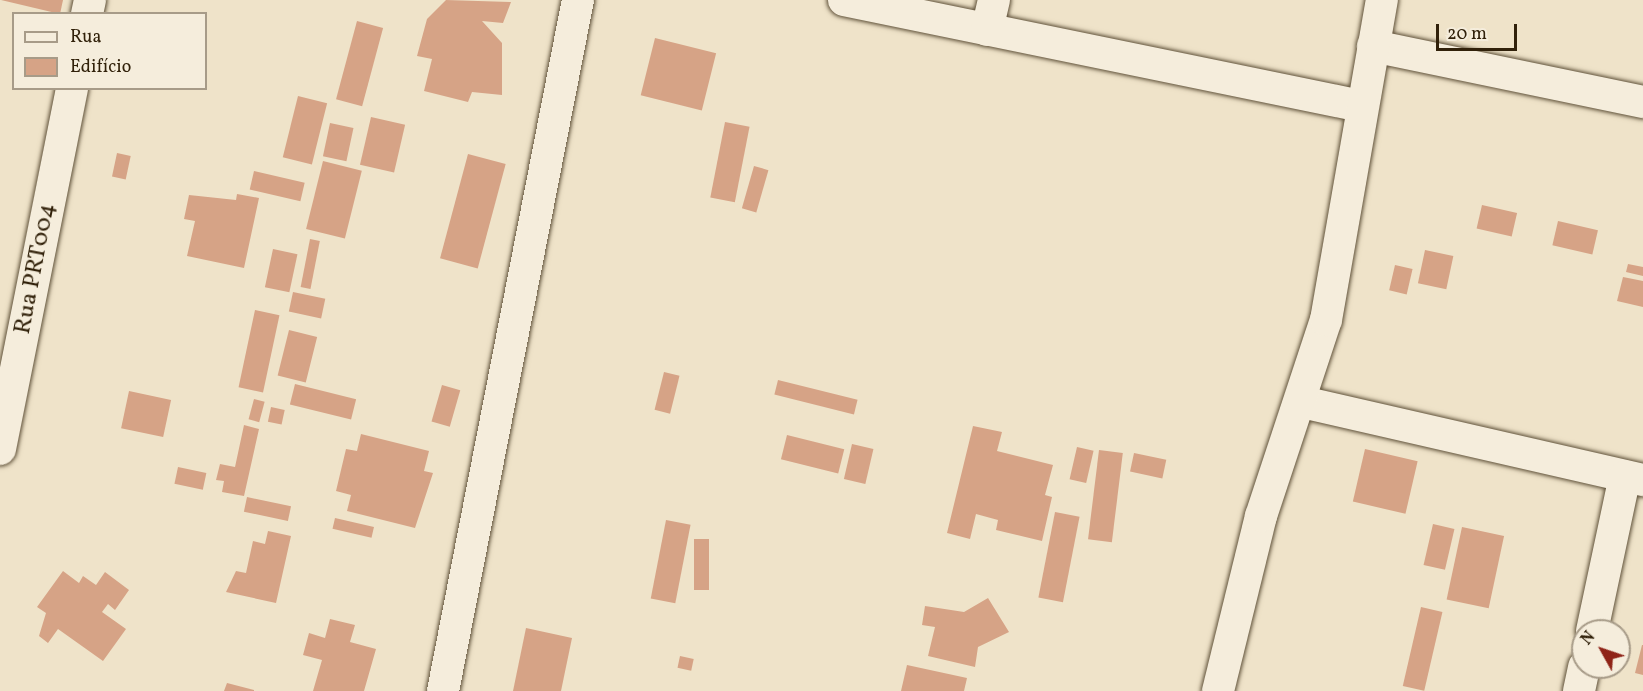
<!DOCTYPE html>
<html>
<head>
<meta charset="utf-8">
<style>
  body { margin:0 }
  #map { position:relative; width:1643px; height:691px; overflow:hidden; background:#efe3c9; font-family:Vollkorn,serif }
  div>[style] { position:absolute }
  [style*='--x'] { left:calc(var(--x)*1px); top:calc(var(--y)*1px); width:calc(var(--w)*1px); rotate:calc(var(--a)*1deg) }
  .building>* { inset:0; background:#d6a386; transform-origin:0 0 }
  .roads { filter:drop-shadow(0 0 2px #60523a) drop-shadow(0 0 2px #60523a) }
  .minor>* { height:32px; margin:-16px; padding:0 16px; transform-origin:16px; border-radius:16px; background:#f5eddc }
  span { translate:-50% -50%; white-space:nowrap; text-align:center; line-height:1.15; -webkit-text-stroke:5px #f5eddc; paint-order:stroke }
  .street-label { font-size:24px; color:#31210a }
  .legend { position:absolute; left:12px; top:12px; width:195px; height:78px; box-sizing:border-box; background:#f5eddc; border:2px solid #a79b88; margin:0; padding:8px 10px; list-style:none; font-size:18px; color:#31210a }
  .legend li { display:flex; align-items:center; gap:12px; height:30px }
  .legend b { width:30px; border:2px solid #a79b88 }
  .north { position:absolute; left:1571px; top:619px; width:60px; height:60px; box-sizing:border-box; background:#f5eddc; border:2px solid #a79b88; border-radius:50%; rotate:310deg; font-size:16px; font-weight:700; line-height:24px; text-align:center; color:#31210a }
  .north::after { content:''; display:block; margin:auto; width:21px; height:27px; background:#8f2418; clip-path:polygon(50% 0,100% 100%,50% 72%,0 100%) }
  .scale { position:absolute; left:1436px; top:24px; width:81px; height:27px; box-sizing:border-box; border:3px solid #31210a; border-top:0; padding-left:8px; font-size:18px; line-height:21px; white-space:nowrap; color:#31210a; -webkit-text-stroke:4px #f5eddc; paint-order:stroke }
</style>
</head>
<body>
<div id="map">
  <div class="building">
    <i style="clip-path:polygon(1px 0,63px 0,60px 14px)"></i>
    <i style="clip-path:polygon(446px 0,511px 2px,503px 23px,482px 21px,502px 43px,502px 95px,472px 92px,468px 102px,424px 91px,432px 59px,417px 56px,427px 19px)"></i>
    <i style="left:357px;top:21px;width:27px;height:81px;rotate:15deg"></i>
    <i style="left:655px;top:38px;width:63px;height:59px;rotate:14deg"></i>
    <i style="left:298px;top:96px;width:30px;height:63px;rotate:14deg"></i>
    <i style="left:371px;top:117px;width:35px;height:49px;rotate:13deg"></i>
    <i style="left:725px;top:122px;width:25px;height:77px;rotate:11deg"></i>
    <i style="left:330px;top:123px;width:24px;height:34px;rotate:12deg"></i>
    <i style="left:117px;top:153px;width:14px;height:24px;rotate:12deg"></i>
    <i style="left:468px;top:154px;width:39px;height:108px;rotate:15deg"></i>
    <i style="left:323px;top:161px;width:40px;height:70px;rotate:14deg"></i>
    <i style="left:754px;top:166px;width:15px;height:44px;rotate:16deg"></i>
    <i style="left:254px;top:171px;width:52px;height:19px;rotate:13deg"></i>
    <i style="clip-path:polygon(237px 194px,259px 198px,244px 268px,187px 256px,195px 221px,184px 219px,189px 195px,236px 200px)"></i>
    <i style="left:1482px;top:205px;width:36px;height:24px;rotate:13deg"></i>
    <i style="left:1558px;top:221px;width:41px;height:25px;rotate:13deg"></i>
    <i style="left:310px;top:239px;width:10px;height:49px;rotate:11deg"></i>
    <i style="left:273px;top:249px;width:25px;height:39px;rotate:12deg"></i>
    <i style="left:1425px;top:250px;width:29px;height:34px;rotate:12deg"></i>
    <i style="clip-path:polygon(1628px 264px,1643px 267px,1643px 276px,1626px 272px)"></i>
    <i style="left:1395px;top:265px;width:18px;height:26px;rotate:13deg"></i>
    <i style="clip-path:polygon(1623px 277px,1643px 281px,1643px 307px,1617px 301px)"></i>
    <i style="left:293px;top:292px;width:33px;height:20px;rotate:12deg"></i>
    <i style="left:255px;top:310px;width:25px;height:79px;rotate:12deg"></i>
    <i style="left:289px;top:330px;width:29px;height:47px;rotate:14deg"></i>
    <i style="left:664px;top:372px;width:16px;height:39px;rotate:14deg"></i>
    <i style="left:778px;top:380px;width:82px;height:15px;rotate:14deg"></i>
    <i style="left:295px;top:384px;width:63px;height:21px;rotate:14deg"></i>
    <i style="left:442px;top:385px;width:19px;height:38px;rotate:16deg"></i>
    <i style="left:129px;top:391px;width:43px;height:38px;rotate:12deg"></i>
    <i style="left:254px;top:399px;width:11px;height:21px;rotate:15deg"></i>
    <i style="left:271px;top:407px;width:14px;height:15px;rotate:12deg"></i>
    <i style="clip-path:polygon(244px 425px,259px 429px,244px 496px,222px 492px,224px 481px,216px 480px,220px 464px,235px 467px)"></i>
    <i style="clip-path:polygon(973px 426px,1002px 432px,997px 451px,1053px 465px,1045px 495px,1052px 497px,1042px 541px,996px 530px,998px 520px,976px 514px,970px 539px,947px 533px)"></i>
    <i style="clip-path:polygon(361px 434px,429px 451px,424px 471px,433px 473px,415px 528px,347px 511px,351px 495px,336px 491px,346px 449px,357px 451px)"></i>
    <i style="left:787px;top:435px;width:59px;height:25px;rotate:14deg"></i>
    <i style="left:852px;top:444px;width:22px;height:36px;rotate:13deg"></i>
    <i style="left:1077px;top:447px;width:17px;height:33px;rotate:13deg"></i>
    <i style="left:1365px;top:449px;width:54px;height:54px;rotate:13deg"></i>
    <i style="left:1099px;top:450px;width:24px;height:90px;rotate:7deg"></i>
    <i style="left:1134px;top:453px;width:33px;height:19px;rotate:12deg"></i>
    <i style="left:178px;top:467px;width:29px;height:17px;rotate:12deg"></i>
    <i style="left:247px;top:497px;width:45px;height:15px;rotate:12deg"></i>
    <i style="left:1055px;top:512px;width:25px;height:87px;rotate:11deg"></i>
    <i style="left:335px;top:518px;width:40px;height:11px;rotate:13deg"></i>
    <i style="left:666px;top:520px;width:25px;height:80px;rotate:11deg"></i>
    <i style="left:1433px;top:524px;width:22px;height:42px;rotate:13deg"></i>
    <i style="left:1462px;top:527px;width:43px;height:74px;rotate:12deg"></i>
    <i style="clip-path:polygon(268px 531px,291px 536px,276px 603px,226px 592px,236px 571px,246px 573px,253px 541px,265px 544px)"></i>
    <i style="left:694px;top:539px;width:15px;height:51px"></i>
    <i style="clip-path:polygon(63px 571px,79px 583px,83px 576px,96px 585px,105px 572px,129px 590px,115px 610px,108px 604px,102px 612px,126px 629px,103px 661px,58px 629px,48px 643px,39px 636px,46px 613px,37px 607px)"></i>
    <i style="clip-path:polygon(988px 598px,1009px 632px,978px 647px,975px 667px,928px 656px,935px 627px,922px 625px,925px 606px,964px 612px)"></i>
    <i style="left:1421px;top:607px;width:22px;height:81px;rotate:13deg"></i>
    <i style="clip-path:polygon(330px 619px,355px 625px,350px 642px,376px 649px,364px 691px,313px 691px,322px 660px,303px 655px,309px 633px,325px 638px)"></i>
    <i style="clip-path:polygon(526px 628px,572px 638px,561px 691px,513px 691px)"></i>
    <i style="clip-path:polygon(1642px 645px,1643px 645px,1643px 675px,1635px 673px)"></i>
    <i style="left:680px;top:656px;width:14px;height:12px;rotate:12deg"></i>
    <i style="clip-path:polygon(907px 665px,967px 678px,964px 691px,901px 691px)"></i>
    <i style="clip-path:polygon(227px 683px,254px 690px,254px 691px,224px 691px)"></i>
  </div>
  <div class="roads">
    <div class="minor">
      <i style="--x:844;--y:0;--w:528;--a:11.59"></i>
      <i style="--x:87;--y:14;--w:14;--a:-78"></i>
      <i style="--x:987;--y:30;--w:31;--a:-77"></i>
      <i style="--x:1373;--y:46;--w:276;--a:11.7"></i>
      <i style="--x:1302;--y:402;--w:350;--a:12.9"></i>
      <i style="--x:0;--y:449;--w:368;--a:-78.7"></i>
      <i style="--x:1592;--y:631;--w:158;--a:-78"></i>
      <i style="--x:443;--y:691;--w:704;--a:-78.95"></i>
      <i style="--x:1218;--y:691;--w:180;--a:-76.2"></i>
      <i style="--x:1261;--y:516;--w:206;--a:-71.7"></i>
      <i style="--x:1326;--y:320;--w:325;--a:-80.1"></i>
      <i style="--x:1579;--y:691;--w:25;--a:-78"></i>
    </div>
  </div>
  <div class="street-label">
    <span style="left:36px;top:269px;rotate:-79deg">Rua PRT004</span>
  </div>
  <ul class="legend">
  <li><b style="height:8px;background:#f5eddc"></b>Rua</li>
  <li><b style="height:16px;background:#d6a386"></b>Edifício</li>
  </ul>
  <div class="north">N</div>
  <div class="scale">20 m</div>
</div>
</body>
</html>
